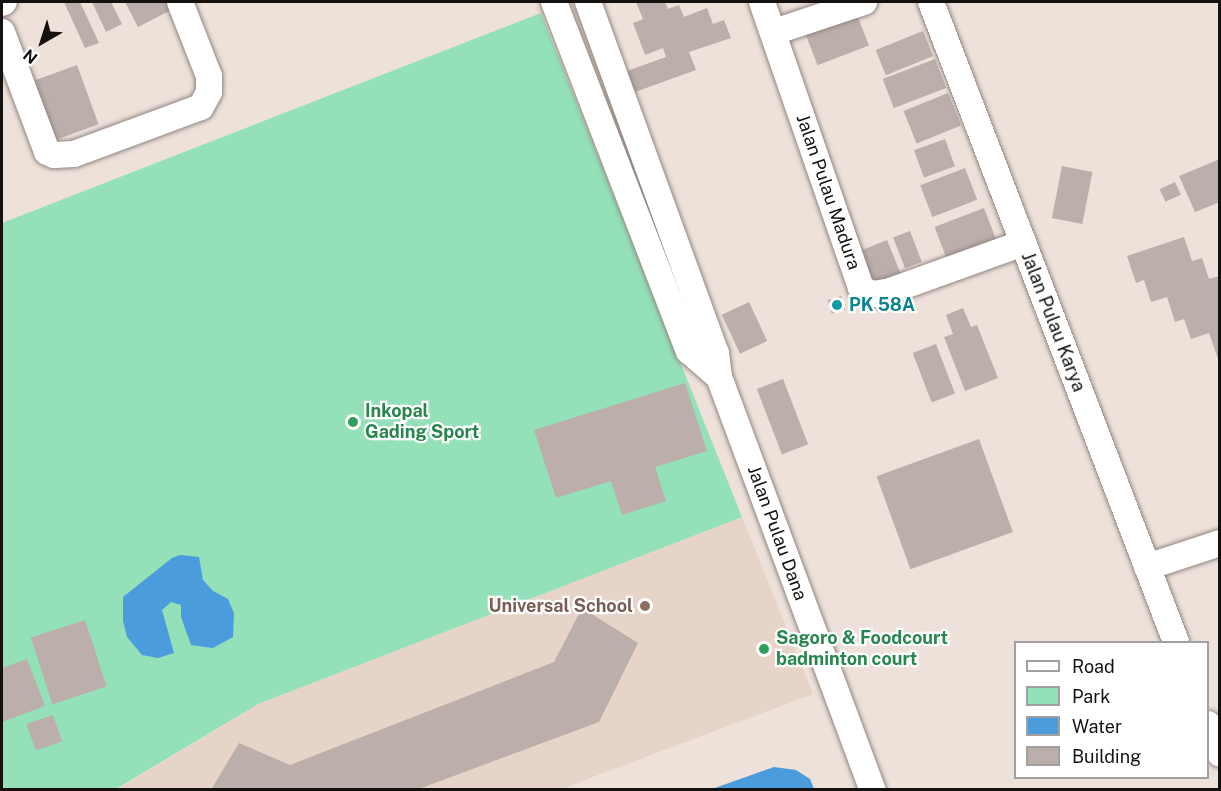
<!DOCTYPE html>
<html>
<head>
<meta charset="utf-8">
<style>
  body { margin:0 }
  #map { position:relative; width:1221px; height:791px; overflow:hidden; background:#ede1da; font-family:"Public Sans",sans-serif }
  div>[style] { position:absolute }
  [style*='--x'] { left:calc(var(--x)*1px); top:calc(var(--y)*1px); width:calc(var(--w)*1px); rotate:calc(var(--a)*1deg) }
  .built>* { inset:0; background:#e7d4c8 }
  .green>* { inset:0; background:#94e0b8 }
  .water>* { inset:0; background:#4a9cdd }
  .building>* { inset:0; background:#bcaeab; transform-origin:0 0 }
  .roads { filter:drop-shadow(0 0 2px #918680) drop-shadow(0 0 2px #918680) }
  .minor>* { height:26px; margin:-13px; padding:0 13px; transform-origin:13px; border-radius:13px; background:#fff }
  .dots>* { width:16px; height:16px; translate:-50% -50%; box-sizing:border-box; border:3px solid #fff; border-radius:50% }
  span { translate:-50% -50%; white-space:nowrap; text-align:center; line-height:1.15; -webkit-text-stroke:4.5px #fff; paint-order:stroke }
  .street-label { font-size:18px; color:#15110f }
  .culture-label { font-size:18px; color:#0d838f; font-weight:700 }
  .left { translate:0 -50%; text-align:left }
  .leisure-label { font-size:18px; color:#27864d; font-weight:700 }
  .education-label { font-size:18px; color:#785e54; font-weight:700 }
  .right { translate:-100% -50%; text-align:right }
  .frame { position:absolute; inset:0; border:3px solid #15110f; pointer-events:none }
  .legend { position:absolute; left:1014px; top:641px; width:195px; height:138px; box-sizing:border-box; background:#fff; border:2px solid #a1a09f; margin:0; padding:8px 10px; list-style:none; font-size:18px; color:#15110f }
  .legend li { display:flex; align-items:center; gap:12px; height:30px }
  .legend b { width:30px; border:2px solid #a1a09f }
  .north { position:absolute; left:12px; top:12px; width:60px; height:60px; -webkit-text-stroke:4px #fff; paint-order:stroke; rotate:219deg; font-size:16px; font-weight:700; line-height:24px; text-align:center; color:#15110f }
  .north::after { content:''; display:block; margin:auto; width:21px; height:27px; background:#15110f; clip-path:polygon(50% 0,100% 100%,50% 72%,0 100%) }
</style>
</head>
<body>
<div id="map">
  <div class="built">
    <i style="clip-path:polygon(742px 517px,813px 694px,561px 789px,116px 790px,258px 704px)"></i>
  </div>
  <div class="green">
    <i style="clip-path:polygon(541px 13px,742px 517px,258px 704px,116px 789px,2px 790px,2px 223px)"></i>
  </div>
  <div class="water">
    <i style="clip-path:polygon(180px 555px,199px 557px,203px 580px,213px 591px,228px 599px,234px 613px,233px 637px,213px 648px,191px 645px,181px 617px,181px 605px,171px 602px,162px 610px,174px 653px,158px 658px,142px 655px,127px 637px,123px 621px,123px 597px,172px 558px)"></i>
    <i style="clip-path:polygon(774px 767px,796px 770px,810px 779px,814px 789px,712px 789px)"></i>
  </div>
  <div class="building">
    <i style="clip-path:polygon(64px 2px,80px 2px,99px 43px,85px 48px)"></i>
    <i style="clip-path:polygon(92px 2px,111px 2px,122px 24px,106px 32px)"></i>
    <i style="clip-path:polygon(125px 2px,174px 2px,177px 7px,138px 27px)"></i>
    <i style="clip-path:polygon(636px 2px,665px 2px,668px 9px,679px 5px,684px 17px,707px 8px,713px 24px,724px 20px,731px 38px,689px 52px,696px 70px,635px 92px,627px 71px,666px 57px,663px 48px,645px 55px,633px 23px,643px 19px)"></i>
    <i style="left:856px;top:12px;width:36px;height:55px;rotate:69deg"></i>
    <i style="left:923px;top:31px;width:27px;height:51px;rotate:68deg"></i>
    <i style="left:935px;top:59px;width:31px;height:56px;rotate:69deg"></i>
    <i style="left:77px;top:65px;width:63px;height:54px;rotate:70deg"></i>
    <i style="left:948px;top:93px;width:35px;height:48px;rotate:68deg"></i>
    <i style="left:945px;top:139px;width:29px;height:33px;rotate:70deg"></i>
    <i style="clip-path:polygon(1220px 159px,1220px 202px,1195px 212px,1179px 176px)"></i>
    <i style="left:1062px;top:166px;width:31px;height:53px;rotate:11deg"></i>
    <i style="left:965px;top:168px;width:34px;height:48px;rotate:69deg"></i>
    <i style="left:1175px;top:182px;width:14px;height:17px;rotate:65deg"></i>
    <i style="left:984px;top:208px;width:34px;height:53px;rotate:69deg"></i>
    <i style="left:910px;top:231px;width:33px;height:18px;rotate:69deg"></i>
    <i style="clip-path:polygon(1184px 237px,1192px 261px,1202px 258px,1209px 279px,1220px 276px,1218px 359px,1209px 333px,1191px 339px,1184px 319px,1175px 322px,1167px 297px,1151px 302px,1144px 280px,1136px 283px,1127px 256px)"></i>
    <i style="left:887px;top:240px;width:37px;height:40px;rotate:68deg"></i>
    <i style="left:841px;top:296px;width:14px;height:14px;rotate:73deg"></i>
    <i style="left:749px;top:302px;width:43px;height:30px;rotate:65deg"></i>
    <i style="clip-path:polygon(963px 308px,971px 327px,977px 325px,998px 378px,965px 391px,944px 337px,953px 334px,946px 315px)"></i>
    <i style="left:936px;top:344px;width:53px;height:25px;rotate:69deg"></i>
    <i style="left:783px;top:379px;width:70px;height:28px;rotate:69deg"></i>
    <i style="clip-path:polygon(685px 383px,707px 451px,655px 467px,666px 501px,622px 515px,611px 481px,556px 498px,534px 430px)"></i>
    <i style="left:979px;top:439px;width:99px;height:109px;rotate:70deg"></i>
    <i style="clip-path:polygon(582px 608px,638px 643px,599px 722px,416px 790px,211px 790px,239px 743px,290px 765px,554px 662px)"></i>
    <i style="left:85px;top:620px;width:70px;height:57px;rotate:72deg"></i>
    <i style="clip-path:polygon(27px 659px,45px 706px,2px 722px,2px 668px)"></i>
    <i style="left:53px;top:715px;width:28px;height:28px;rotate:71deg"></i>
  </div>
  <div class="roads">
    <div class="minor">
      <i style="--x:554;--y:2;--w:374;--a:68.9"></i>
      <i style="--x:689;--y:351;--w:40;--a:41"></i>
      <i style="--x:588;--y:2;--w:374;--a:70"></i>
      <i style="--x:716;--y:353;--w:24;--a:83"></i>
      <i style="--x:719;--y:377;--w:441;--a:69.6"></i>
      <i style="--x:762;--y:2;--w:303;--a:70.9"></i>
      <i style="--x:861;--y:288;--w:13;--a:29"></i>
      <i style="--x:872;--y:294;--w:15;--a:-8"></i>
      <i style="--x:887;--y:292;--w:145;--a:-19.8"></i>
      <i style="--x:931;--y:2;--w:685;--a:69.05"></i>
      <i style="--x:2;--y:3;--w:2;--a:-27"></i>
      <i style="--x:2;--y:32;--w:128;--a:69.4"></i>
      <i style="--x:47;--y:152;--w:8;--a:23"></i>
      <i style="--x:54;--y:155;--w:20;--a:-3"></i>
      <i style="--x:74;--y:154;--w:135;--a:-20.3"></i>
      <i style="--x:201;--y:107;--w:17;--a:-62"></i>
      <i style="--x:209;--y:92;--w:16;--a:-90"></i>
      <i style="--x:209;--y:76;--w:79;--a:-111.4"></i>
      <i style="--x:774;--y:32;--w:95;--a:-18.4"></i>
      <i style="--x:1147;--y:567;--w:77;--a:-18.2"></i>
      <i style="--x:1208;--y:724;--w:32;--a:68"></i>
    </div>
  </div>
  <div class="dots">
    <i style="left:837px;top:305px;background:#0f9aa8"></i>
    <i style="left:353px;top:422px;background:#2e9e5b"></i>
    <i style="left:645px;top:606px;background:#8d6e63"></i>
    <i style="left:764px;top:649px;background:#2e9e5b"></i>
  </div>
  <div class="street-label">
    <span style="left:828px;top:192px;rotate:71deg">Jalan Pulau Madura</span>
    <span style="left:1053px;top:322px;rotate:69deg">Jalan Pulau Karya</span>
    <span style="left:777px;top:533px;rotate:70deg">Jalan Pulau Dana</span>
  </div>
  <div class="culture-label">
    <span class="left" style="left:849px;top:305px">PK 58A</span>
  </div>
  <div class="leisure-label">
    <span class="left" style="left:365px;top:422px">Inkopal<br>Gading Sport</span>
    <span class="left" style="left:776px;top:649px">Sagoro &amp; Foodcourt<br>badminton court</span>
  </div>
  <div class="education-label">
    <span class="right" style="left:633px;top:606px">Universal School</span>
  </div>
  <div class="frame"></div>
  <ul class="legend">
  <li><b style="height:8px;background:#fff"></b>Road</li>
  <li><b style="height:16px;background:#94e0b8"></b>Park</li>
  <li><b style="height:16px;background:#4a9cdd"></b>Water</li>
  <li><b style="height:16px;background:#bcaeab"></b>Building</li>
  </ul>
  <div class="north">N</div>
</div>
</body>
</html>
